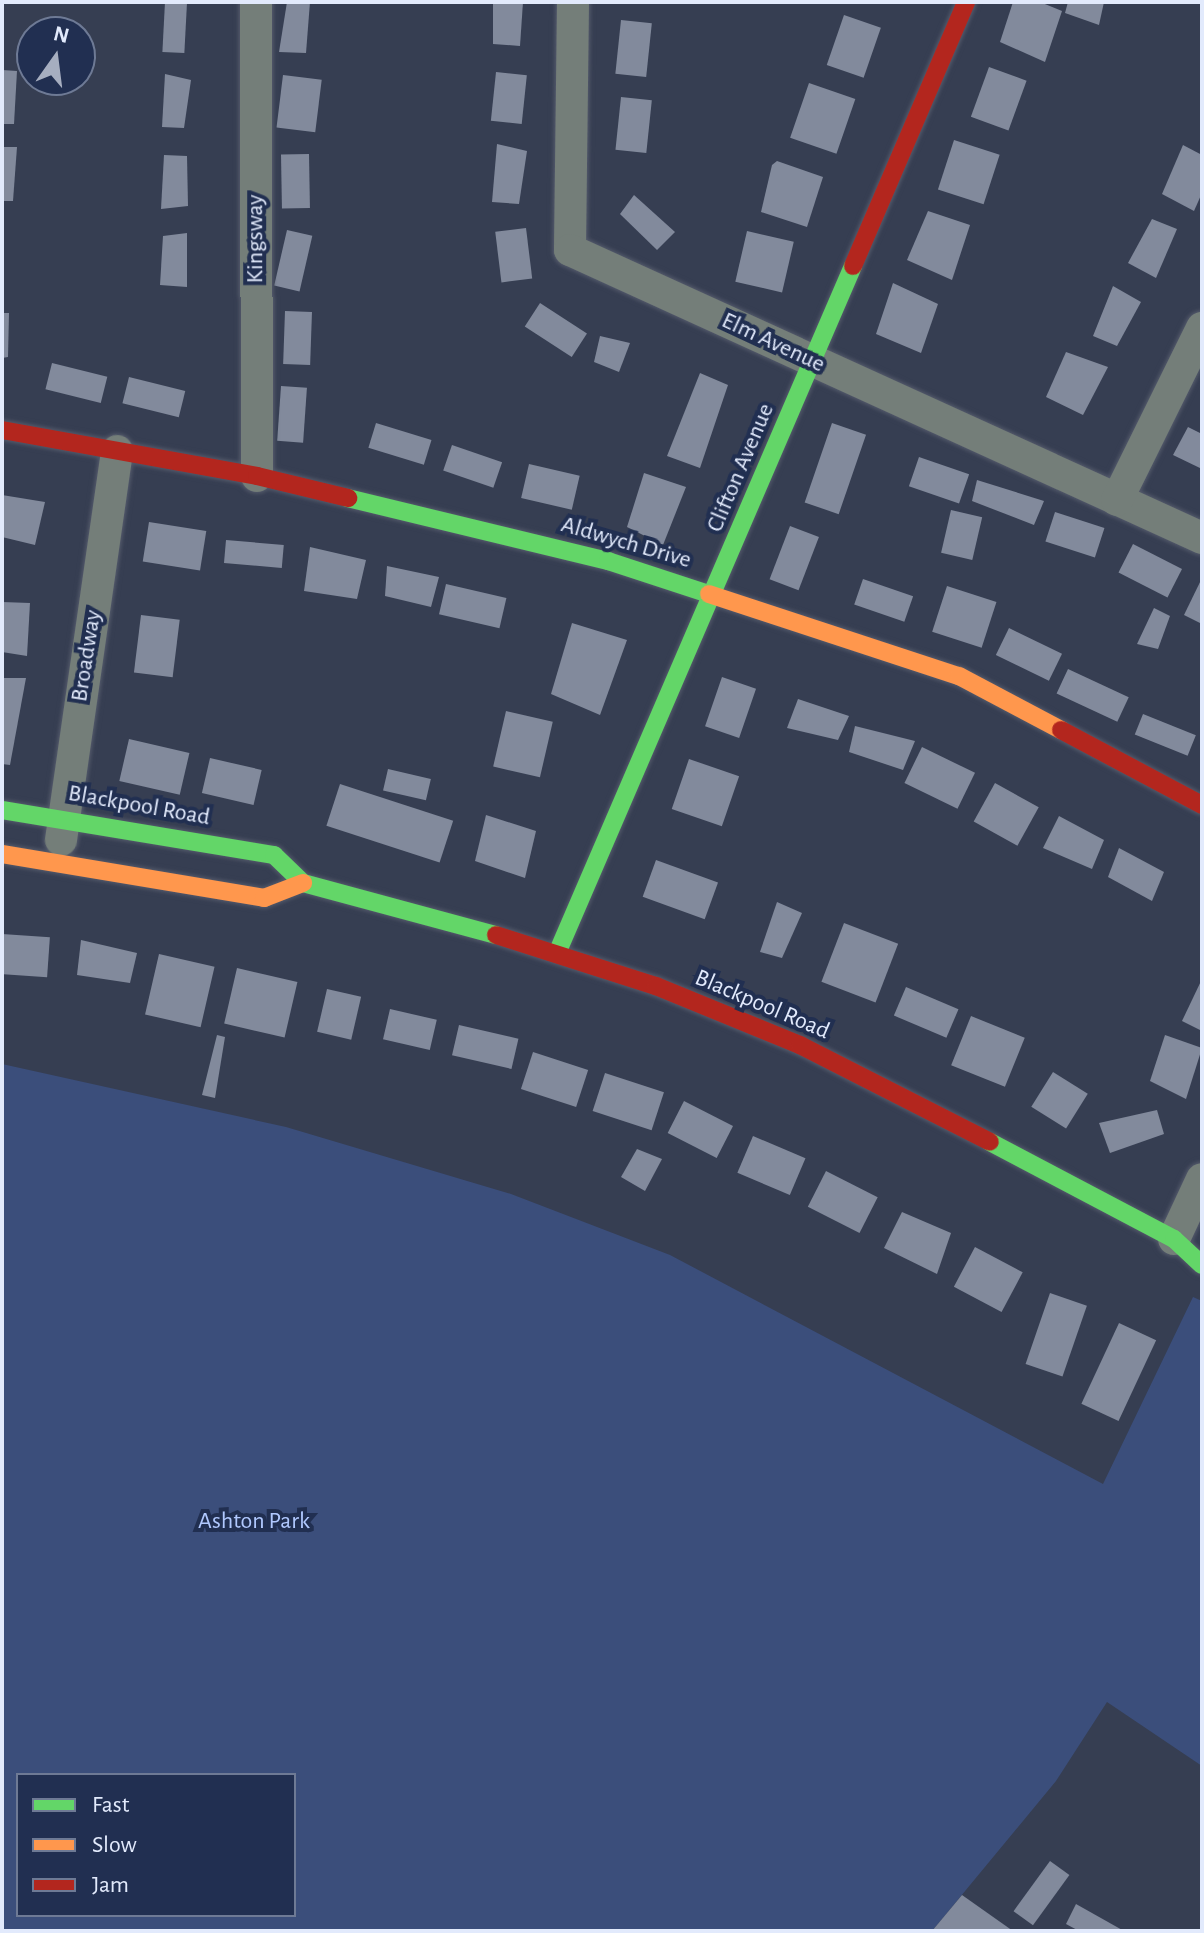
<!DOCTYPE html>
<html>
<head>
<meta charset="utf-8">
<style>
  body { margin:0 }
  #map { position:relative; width:1204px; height:1933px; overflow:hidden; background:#363e52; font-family:"Alegreya Sans",sans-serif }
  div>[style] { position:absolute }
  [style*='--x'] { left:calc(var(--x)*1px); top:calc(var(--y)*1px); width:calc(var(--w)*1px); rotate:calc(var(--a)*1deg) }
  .green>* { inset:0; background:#3b4e7b }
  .building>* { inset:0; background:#828a9c; transform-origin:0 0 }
  .roads { filter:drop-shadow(0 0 2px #545a6b) drop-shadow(0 0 2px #545a6b) }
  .street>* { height:32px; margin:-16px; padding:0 16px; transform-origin:16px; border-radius:16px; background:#747e79 }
  .fast>* { height:18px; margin:-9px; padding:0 9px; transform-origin:9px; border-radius:9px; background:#63d668 }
  .slow>* { height:18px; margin:-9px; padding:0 9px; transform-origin:9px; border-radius:9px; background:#ff974d }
  .jam>* { height:18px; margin:-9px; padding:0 9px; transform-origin:9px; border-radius:9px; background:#b3261e }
  span { translate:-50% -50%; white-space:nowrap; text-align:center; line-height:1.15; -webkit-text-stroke:8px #212f51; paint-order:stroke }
  .street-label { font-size:24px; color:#e2eafc }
  .park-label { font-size:24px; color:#b0c8fe }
  .frame { position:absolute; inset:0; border:4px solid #e2eafc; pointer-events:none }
  .legend { position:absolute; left:16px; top:1773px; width:280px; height:144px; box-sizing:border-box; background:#212f51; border:2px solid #6e7a95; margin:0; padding:10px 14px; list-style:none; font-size:24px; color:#e2eafc }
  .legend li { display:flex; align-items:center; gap:16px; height:40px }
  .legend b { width:40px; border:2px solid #6e7a95 }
  .north { position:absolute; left:16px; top:16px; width:80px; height:80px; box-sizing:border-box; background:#212f51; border:2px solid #6e7a95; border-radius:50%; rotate:14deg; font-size:22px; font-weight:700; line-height:32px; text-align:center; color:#e2eafc }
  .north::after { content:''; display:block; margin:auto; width:28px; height:36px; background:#a6aec0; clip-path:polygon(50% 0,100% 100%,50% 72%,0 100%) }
</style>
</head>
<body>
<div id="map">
  <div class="green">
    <i style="clip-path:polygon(evenodd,2px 1064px,286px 1127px,511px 1194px,670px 1255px,1103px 1484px,1193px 1297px,1202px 1301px,1202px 1766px,1107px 1702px,1056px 1781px,932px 1931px,2px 1931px,2px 1064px,294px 1775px,294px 1915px,18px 1915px,18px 1775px,294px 1775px)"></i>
  </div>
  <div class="building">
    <i style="left:165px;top:2px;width:22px;height:50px;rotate:3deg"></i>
    <i style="clip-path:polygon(287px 2px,310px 2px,306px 53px,279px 52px)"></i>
    <i style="clip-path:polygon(493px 2px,523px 2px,520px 46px,493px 44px)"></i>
    <i style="clip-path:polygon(1013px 2px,1040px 2px,1062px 11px,1045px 62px,1000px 42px)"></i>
    <i style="clip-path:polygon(1068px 2px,1104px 2px,1099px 25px,1065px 13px)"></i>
    <i style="left:844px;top:15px;width:39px;height:53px;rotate:19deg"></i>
    <i style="left:621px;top:20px;width:31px;height:54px;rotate:6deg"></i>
    <i style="left:989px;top:67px;width:40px;height:53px;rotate:20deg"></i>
    <i style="clip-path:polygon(2px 70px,17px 71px,14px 124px,2px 124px)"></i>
    <i style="left:496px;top:72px;width:31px;height:49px;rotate:6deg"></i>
    <i style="clip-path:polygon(165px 74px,191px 80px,184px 128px,162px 127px)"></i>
    <i style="left:283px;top:75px;width:39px;height:53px;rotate:7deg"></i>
    <i style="left:809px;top:83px;width:49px;height:58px;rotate:19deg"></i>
    <i style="left:621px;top:97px;width:31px;height:53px;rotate:6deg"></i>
    <i style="left:954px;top:140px;width:48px;height:52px;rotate:18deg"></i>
    <i style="clip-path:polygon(497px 144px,527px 151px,519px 204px,492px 202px)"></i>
    <i style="clip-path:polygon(1183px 145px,1202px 155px,1202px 193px,1194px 211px,1162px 194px)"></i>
    <i style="clip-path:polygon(2px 147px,17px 147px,13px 201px,2px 201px)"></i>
    <i style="left:309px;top:154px;width:54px;height:28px;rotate:89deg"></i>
    <i style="clip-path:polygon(164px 155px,187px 156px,188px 206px,161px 209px)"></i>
    <i style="clip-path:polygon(777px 161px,823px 177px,807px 227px,761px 212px,772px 165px)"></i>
    <i style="clip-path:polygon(634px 195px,675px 232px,657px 250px,620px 214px)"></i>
    <i style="clip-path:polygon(928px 211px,970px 225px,952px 280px,907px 260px)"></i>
    <i style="clip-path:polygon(1152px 219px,1177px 229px,1156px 278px,1128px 263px)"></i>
    <i style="left:526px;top:228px;width:51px;height:31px;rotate:83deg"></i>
    <i style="left:287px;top:230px;width:26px;height:57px;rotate:13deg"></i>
    <i style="left:747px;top:231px;width:48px;height:52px;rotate:13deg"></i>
    <i style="clip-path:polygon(187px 233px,187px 287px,160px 285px,163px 236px)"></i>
    <i style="clip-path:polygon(893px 283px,938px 304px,921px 353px,876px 334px)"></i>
    <i style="clip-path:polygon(1113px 286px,1141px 302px,1117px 346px,1093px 336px)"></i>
    <i style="left:540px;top:303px;width:56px;height:28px;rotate:33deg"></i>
    <i style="left:285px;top:311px;width:27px;height:53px;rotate:2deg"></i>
    <i style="clip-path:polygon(2px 313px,9px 313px,8px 357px,2px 358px)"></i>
    <i style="clip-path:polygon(600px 336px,630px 343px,619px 372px,594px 362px)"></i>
    <i style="clip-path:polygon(1066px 352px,1108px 367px,1083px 415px,1046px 397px)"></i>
    <i style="left:52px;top:363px;width:57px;height:27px;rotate:14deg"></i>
    <i style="clip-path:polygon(700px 373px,728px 385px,700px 468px,667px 456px)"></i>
    <i style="left:129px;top:377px;width:58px;height:27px;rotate:14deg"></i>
    <i style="left:281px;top:386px;width:26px;height:55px;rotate:4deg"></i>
    <i style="left:376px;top:423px;width:58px;height:26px;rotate:17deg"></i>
    <i style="left:832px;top:423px;width:36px;height:84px;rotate:19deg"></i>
    <i style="clip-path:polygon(1188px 427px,1202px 434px,1202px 469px,1173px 455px)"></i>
    <i style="left:452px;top:445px;width:53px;height:27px;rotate:19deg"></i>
    <i style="left:919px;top:457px;width:53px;height:31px;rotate:19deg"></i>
    <i style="left:529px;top:464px;width:52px;height:35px;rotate:13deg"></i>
    <i style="clip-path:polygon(644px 473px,686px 487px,663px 545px,627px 527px)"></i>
    <i style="clip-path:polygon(977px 480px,1044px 501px,1034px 525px,972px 501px)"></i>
    <i style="clip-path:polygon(2px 495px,45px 502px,35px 545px,2px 537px)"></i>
    <i style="left:951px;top:510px;width:32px;height:44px;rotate:13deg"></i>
    <i style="left:1055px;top:512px;width:52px;height:31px;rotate:18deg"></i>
    <i style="left:149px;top:522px;width:58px;height:40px;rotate:9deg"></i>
    <i style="left:790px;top:526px;width:31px;height:57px;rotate:21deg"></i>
    <i style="left:226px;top:540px;width:58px;height:23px;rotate:5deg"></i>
    <i style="left:1133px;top:544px;width:55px;height:32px;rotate:27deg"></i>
    <i style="clip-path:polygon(310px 547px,366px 560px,357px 599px,304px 591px)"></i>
    <i style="clip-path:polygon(387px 566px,439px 577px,431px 607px,385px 596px)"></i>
    <i style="clip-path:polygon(1202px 578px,1202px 624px,1184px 615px)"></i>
    <i style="left:863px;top:579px;width:53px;height:27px;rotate:19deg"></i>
    <i style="left:446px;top:584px;width:62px;height:31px;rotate:13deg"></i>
    <i style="left:947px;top:586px;width:52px;height:48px;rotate:18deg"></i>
    <i style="clip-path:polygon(2px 602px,30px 603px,27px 656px,2px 652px)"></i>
    <i style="clip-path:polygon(1154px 608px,1170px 616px,1158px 649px,1137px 644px)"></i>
    <i style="left:141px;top:615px;width:39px;height:58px;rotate:7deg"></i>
    <i style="clip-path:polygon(572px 623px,627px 640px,600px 715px,551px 694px)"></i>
    <i style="left:1009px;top:628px;width:59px;height:30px;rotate:26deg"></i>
    <i style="left:1068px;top:669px;width:67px;height:27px;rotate:25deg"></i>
    <i style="left:722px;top:677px;width:36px;height:52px;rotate:19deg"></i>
    <i style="clip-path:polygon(4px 678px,26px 678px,10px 765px,2px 764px)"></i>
    <i style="clip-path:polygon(798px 699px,849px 716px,838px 740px,787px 728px)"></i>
    <i style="left:506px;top:711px;width:48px;height:57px;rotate:13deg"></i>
    <i style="left:1143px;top:714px;width:57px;height:22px;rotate:22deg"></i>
    <i style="clip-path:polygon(855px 726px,915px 741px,903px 770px,849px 752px)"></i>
    <i style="left:129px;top:739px;width:62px;height:43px;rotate:13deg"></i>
    <i style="left:922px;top:747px;width:59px;height:40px;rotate:26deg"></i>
    <i style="left:210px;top:758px;width:53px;height:36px;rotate:13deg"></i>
    <i style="left:689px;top:759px;width:53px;height:53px;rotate:19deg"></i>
    <i style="left:388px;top:769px;width:44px;height:22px;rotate:13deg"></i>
    <i style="left:995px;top:783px;width:50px;height:44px;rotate:29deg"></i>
    <i style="left:340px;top:784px;width:119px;height:44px;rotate:18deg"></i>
    <i style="clip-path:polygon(486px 815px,536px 831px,525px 878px,475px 861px)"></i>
    <i style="clip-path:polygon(1059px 816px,1104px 840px,1092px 869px,1043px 848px)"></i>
    <i style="clip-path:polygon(1119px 848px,1164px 872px,1152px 901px,1108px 877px)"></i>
    <i style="left:656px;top:860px;width:66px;height:39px;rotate:20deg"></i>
    <i style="clip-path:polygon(777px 902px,802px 913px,782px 958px,760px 952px)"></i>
    <i style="left:844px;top:923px;width:58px;height:63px;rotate:21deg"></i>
    <i style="left:2px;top:934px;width:48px;height:40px;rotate:4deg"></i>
    <i style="clip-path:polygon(81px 940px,137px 953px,130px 983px,77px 975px)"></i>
    <i style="left:159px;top:954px;width:57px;height:62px;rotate:13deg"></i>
    <i style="left:237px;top:968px;width:62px;height:57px;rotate:13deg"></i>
    <i style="clip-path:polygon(1202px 979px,1202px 1031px,1182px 1021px)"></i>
    <i style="left:906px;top:987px;width:57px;height:31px;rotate:23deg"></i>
    <i style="left:327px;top:989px;width:35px;height:44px;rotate:13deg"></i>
    <i style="left:390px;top:1009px;width:48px;height:31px;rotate:13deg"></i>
    <i style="left:971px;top:1016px;width:58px;height:53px;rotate:22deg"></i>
    <i style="left:459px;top:1025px;width:61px;height:31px;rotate:13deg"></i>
    <i style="clip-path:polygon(217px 1035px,225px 1037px,215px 1098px,202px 1095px)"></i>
    <i style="clip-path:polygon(1165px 1035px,1202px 1048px,1186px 1099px,1150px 1081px)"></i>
    <i style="left:533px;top:1052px;width:58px;height:39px;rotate:18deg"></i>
    <i style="left:1053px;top:1072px;width:41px;height:41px;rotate:32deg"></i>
    <i style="left:605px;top:1073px;width:62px;height:40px;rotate:18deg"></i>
    <i style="left:684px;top:1101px;width:55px;height:36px;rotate:27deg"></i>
    <i style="clip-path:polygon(1157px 1110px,1164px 1134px,1110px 1153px,1099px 1123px)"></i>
    <i style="left:753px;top:1136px;width:57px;height:40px;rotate:23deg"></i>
    <i style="clip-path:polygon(637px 1149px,662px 1159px,645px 1191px,621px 1177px)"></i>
    <i style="left:826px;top:1171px;width:58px;height:40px;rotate:27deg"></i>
    <i style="clip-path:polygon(902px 1212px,951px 1233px,937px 1274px,884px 1248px)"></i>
    <i style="left:975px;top:1247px;width:54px;height:45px;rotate:28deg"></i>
    <i style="left:1050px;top:1293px;width:39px;height:75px;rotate:19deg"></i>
    <i style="left:1119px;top:1323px;width:41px;height:89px;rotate:25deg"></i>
    <i style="left:1050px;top:1861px;width:24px;height:62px;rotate:36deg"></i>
    <i style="clip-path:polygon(962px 1895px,1013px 1931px,932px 1931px)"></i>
    <i style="clip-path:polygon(1076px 1904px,1124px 1931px,1079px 1931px,1066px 1924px)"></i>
  </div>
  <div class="roads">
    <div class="street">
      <i style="--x:256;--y:2;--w:474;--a:89.9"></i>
      <i style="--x:573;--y:2;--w:248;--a:90.7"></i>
      <i style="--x:570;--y:250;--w:695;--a:24.5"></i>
      <i style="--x:1117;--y:500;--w:192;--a:-63.7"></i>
      <i style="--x:61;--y:840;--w:393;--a:-81.8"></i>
      <i style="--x:1174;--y:1239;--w:66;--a:-65"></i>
    </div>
    <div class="fast">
      <i style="--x:348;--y:498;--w:268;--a:13.6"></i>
      <i style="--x:608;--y:561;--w:106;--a:18.1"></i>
      <i style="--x:2;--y:810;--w:276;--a:9.4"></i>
      <i style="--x:274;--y:855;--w:40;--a:44"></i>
      <i style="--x:303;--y:883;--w:200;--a:15.1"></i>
      <i style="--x:558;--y:951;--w:746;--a:-66.7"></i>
      <i style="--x:990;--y:1142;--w:208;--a:27.8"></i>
      <i style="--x:1174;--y:1239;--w:38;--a:43"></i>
    </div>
    <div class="slow">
      <i style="--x:709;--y:594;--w:263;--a:18.2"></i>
      <i style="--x:959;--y:676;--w:115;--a:27.9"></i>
      <i style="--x:2;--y:854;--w:266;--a:9.5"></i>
      <i style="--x:264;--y:898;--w:42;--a:-21"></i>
    </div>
    <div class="jam">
      <i style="--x:853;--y:266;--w:287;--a:-66.8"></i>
      <i style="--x:2;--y:430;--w:259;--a:10.2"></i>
      <i style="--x:257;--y:476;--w:94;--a:13.6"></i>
      <i style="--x:1061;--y:730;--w:160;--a:28"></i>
      <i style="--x:496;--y:935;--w:168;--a:17.7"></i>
      <i style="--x:656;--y:986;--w:156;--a:22.3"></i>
      <i style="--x:800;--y:1045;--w:213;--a:27"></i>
    </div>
  </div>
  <div class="street-label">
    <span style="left:256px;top:239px;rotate:-90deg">Kingsway</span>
    <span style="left:773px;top:343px;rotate:25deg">Elm Avenue</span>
    <span style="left:741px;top:468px;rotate:-67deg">Clifton Avenue</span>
    <span style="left:626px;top:543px;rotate:16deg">Aldwych Drive</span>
    <span style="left:87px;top:656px;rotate:-81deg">Broadway</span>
    <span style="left:139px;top:806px;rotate:10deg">Blackpool Road</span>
    <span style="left:762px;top:1005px;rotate:23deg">Blackpool Road</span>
  </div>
  <div class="park-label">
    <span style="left:254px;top:1522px">Ashton Park</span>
  </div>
  <div class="frame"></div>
  <ul class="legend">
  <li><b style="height:10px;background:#63d668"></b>Fast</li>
  <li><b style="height:10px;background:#ff974d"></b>Slow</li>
  <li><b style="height:10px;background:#b3261e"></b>Jam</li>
  </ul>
  <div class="north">N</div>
</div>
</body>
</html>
